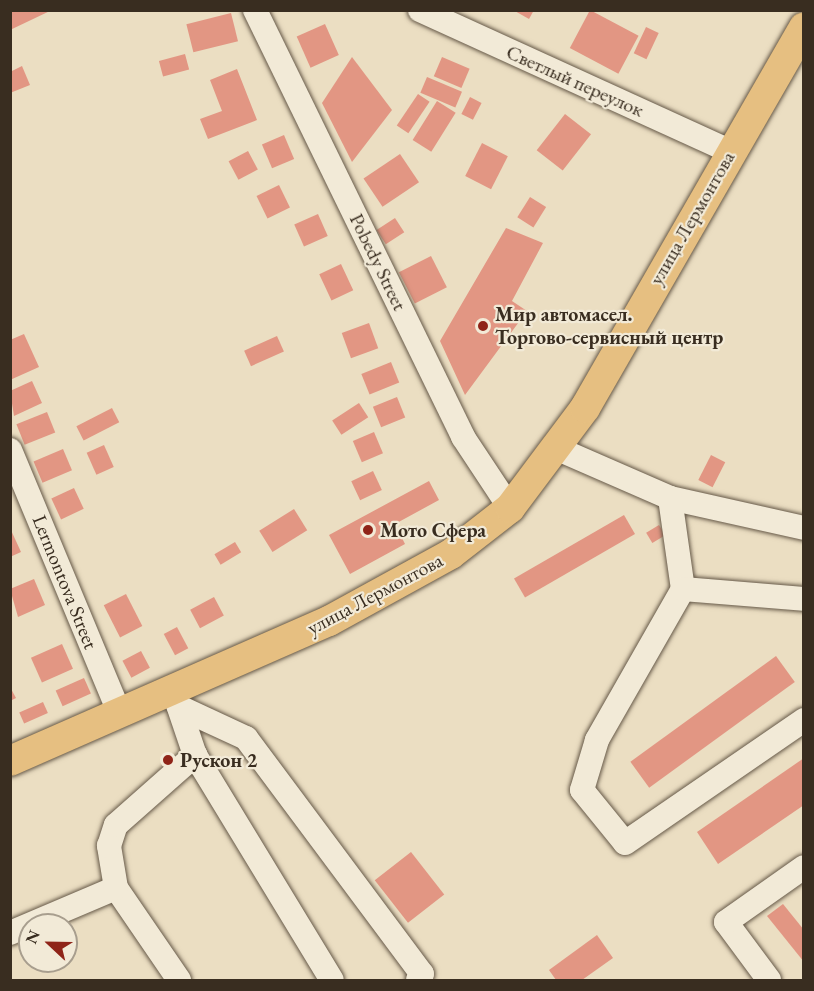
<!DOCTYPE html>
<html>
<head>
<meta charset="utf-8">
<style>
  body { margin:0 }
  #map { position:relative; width:814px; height:991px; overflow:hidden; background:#ebdec2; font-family:"EB Garamond",serif }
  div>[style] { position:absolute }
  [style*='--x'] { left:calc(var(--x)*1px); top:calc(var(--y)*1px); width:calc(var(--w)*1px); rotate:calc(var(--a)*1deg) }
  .building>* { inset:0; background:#e29683; transform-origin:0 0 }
  .roads { filter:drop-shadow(0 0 2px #665948) drop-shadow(0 0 2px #665948) }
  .minor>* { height:24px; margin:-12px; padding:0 12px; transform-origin:12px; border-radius:12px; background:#f2ead7 }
  .major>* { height:30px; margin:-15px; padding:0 15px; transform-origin:15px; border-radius:15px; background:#e6bf81 }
  .dots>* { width:16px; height:16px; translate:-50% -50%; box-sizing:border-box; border:3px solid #f2ead7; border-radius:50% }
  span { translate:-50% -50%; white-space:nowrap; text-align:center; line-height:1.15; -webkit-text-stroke:4.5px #f2ead7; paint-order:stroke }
  .street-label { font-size:20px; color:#392d20 }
  .poi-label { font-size:20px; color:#392d20; font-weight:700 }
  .left { translate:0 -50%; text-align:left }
  .frame { position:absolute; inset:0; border:12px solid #392d20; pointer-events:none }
  .north { position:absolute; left:18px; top:913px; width:60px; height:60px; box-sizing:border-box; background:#f2ead7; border:2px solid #a89e8e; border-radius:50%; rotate:292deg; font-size:16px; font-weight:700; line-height:24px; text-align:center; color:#392d20 }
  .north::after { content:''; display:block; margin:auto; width:21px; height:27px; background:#8f2418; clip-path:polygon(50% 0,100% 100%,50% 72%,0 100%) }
</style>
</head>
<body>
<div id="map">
  <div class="building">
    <i style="clip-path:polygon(10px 10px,52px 10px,10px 30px)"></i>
    <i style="clip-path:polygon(513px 10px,534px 10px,529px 19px)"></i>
    <i style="left:590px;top:10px;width:55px;height:43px;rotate:28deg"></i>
    <i style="left:231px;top:13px;width:29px;height:46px;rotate:76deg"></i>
    <i style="left:325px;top:24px;width:34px;height:31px;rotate:66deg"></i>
    <i style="left:646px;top:27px;width:14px;height:29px;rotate:25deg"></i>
    <i style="left:185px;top:54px;width:16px;height:27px;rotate:75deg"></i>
    <i style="clip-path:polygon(352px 57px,392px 110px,352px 162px,322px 103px)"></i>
    <i style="left:442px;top:57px;width:30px;height:21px;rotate:23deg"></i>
    <i style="clip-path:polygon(22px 66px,30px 85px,10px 93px,10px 72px)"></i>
    <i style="clip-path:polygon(237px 69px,257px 120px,208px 139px,200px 119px,222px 111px,210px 80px)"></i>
    <i style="left:427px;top:77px;width:38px;height:17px;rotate:23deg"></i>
    <i style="left:418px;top:94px;width:14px;height:38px;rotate:34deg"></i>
    <i style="left:470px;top:97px;width:13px;height:19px;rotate:27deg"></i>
    <i style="left:437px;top:101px;width:22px;height:46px;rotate:32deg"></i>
    <i style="left:565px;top:114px;width:33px;height:46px;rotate:38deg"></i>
    <i style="left:284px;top:135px;width:26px;height:24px;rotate:67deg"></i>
    <i style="left:482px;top:143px;width:29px;height:37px;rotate:27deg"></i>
    <i style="left:248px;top:151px;width:21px;height:22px;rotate:62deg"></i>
    <i style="left:400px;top:154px;width:34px;height:44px;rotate:56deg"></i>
    <i style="left:279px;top:185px;width:25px;height:25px;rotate:64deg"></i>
    <i style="left:530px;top:197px;width:19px;height:24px;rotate:32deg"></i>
    <i style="left:318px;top:214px;width:24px;height:26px;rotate:66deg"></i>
    <i style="left:395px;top:218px;width:17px;height:22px;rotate:57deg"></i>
    <i style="clip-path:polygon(506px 228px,543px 243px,512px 301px,527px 311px,465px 395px,440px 341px)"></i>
    <i style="left:431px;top:256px;width:35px;height:36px;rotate:63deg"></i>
    <i style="left:341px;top:264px;width:29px;height:24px;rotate:65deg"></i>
    <i style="left:369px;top:323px;width:27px;height:29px;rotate:70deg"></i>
    <i style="clip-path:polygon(24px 334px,39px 367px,10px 380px,10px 340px)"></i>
    <i style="left:277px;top:336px;width:17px;height:36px;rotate:66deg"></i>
    <i style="left:391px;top:362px;width:22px;height:32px;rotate:68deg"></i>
    <i style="clip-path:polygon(32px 381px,42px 403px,14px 416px,10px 391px)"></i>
    <i style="left:397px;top:397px;width:22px;height:26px;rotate:68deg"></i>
    <i style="left:359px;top:403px;width:17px;height:32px;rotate:57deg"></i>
    <i style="left:112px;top:408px;width:16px;height:40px;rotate:63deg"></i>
    <i style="left:47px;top:412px;width:22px;height:33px;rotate:68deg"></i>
    <i style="left:374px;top:432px;width:23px;height:23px;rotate:67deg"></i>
    <i style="left:104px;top:445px;width:24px;height:19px;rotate:66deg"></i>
    <i style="left:63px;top:449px;width:23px;height:32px;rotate:67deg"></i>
    <i style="left:711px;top:455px;width:16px;height:28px;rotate:27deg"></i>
    <i style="left:373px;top:471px;width:21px;height:24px;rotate:65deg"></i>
    <i style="clip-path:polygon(429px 481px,439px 500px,395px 524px,405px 544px,350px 574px,329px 535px)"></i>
    <i style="left:74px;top:488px;width:23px;height:25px;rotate:65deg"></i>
    <i style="left:294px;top:509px;width:25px;height:41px;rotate:58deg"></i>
    <i style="left:624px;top:515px;width:22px;height:127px;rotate:60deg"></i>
    <i style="left:659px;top:525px;width:12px;height:15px;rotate:59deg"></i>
    <i style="clip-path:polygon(10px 528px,21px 552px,10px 557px)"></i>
    <i style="left:235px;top:542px;width:12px;height:24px;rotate:59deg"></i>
    <i style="clip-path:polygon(34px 579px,45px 605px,18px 617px,10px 589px)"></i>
    <i style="left:126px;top:594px;width:36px;height:25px;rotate:63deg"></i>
    <i style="left:214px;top:597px;width:21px;height:27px;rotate:62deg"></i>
    <i style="left:177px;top:627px;width:24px;height:15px;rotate:62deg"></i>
    <i style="left:62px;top:644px;width:27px;height:34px;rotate:66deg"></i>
    <i style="left:141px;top:651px;width:19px;height:21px;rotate:62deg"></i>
    <i style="left:776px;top:656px;width:32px;height:180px;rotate:54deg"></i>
    <i style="left:84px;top:678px;width:17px;height:31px;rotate:66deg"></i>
    <i style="clip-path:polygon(10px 687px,16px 698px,10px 701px)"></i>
    <i style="left:43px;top:702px;width:12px;height:26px;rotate:66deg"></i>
    <i style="clip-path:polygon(804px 758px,804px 805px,718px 864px,697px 832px)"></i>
    <i style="left:411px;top:852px;width:54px;height:46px;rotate:52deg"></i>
    <i style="clip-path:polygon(783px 904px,804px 930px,804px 962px,767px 916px)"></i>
    <i style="clip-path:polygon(597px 935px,613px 958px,582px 980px,556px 980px,549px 970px)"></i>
  </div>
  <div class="roads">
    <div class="minor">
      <i style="--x:255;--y:10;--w:475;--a:64"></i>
      <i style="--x:463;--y:437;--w:85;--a:56.5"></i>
      <i style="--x:420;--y:10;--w:341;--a:24.5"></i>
      <i style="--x:558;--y:449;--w:122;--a:23.6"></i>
      <i style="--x:670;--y:498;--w:137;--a:12.6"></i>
      <i style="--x:10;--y:450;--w:286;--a:67.4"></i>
      <i style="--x:670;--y:498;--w:92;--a:81.9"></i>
      <i style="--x:683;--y:589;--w:174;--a:119.7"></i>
      <i style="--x:597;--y:740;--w:52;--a:106.7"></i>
      <i style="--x:582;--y:790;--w:68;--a:50.9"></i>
      <i style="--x:625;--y:843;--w:217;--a:-34.5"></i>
      <i style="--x:683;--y:589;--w:121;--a:4.7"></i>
      <i style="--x:176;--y:699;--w:59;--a:71.3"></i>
      <i style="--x:195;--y:755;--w:263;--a:58.7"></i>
      <i style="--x:179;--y:707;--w:74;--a:24.8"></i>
      <i style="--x:246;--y:738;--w:294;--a:53.3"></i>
      <i style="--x:422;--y:974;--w:7;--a:124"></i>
      <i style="--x:10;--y:933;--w:115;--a:-23"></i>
      <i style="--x:179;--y:980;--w:112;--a:-124.4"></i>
      <i style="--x:116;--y:888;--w:43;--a:-99.5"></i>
      <i style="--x:109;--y:846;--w:22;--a:-72"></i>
      <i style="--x:116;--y:825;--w:106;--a:-41.5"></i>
      <i style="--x:769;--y:980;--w:72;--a:-126.6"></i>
      <i style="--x:726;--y:922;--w:95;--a:-35.2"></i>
    </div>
    <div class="major">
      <i style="--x:10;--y:761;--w:348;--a:-23.7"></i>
      <i style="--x:329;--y:621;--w:139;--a:-28.8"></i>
      <i style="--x:451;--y:554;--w:75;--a:-37.9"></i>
      <i style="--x:510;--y:508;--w:125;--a:-53.1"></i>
      <i style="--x:585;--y:408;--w:439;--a:-60.1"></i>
    </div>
  </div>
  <div class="dots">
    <i style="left:483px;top:326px;background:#8f2418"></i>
    <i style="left:368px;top:530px;background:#8f2418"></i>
    <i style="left:168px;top:760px;background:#8f2418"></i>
  </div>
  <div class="street-label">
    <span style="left:575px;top:81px;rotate:24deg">Светлый переулок</span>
    <span style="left:692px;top:218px;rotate:-60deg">улица Лермонтова</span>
    <span style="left:378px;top:262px;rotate:64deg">Pobedy Street</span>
    <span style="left:65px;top:582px;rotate:68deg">Lermontova Street</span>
    <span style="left:375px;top:594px;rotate:-28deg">улица Лермонтова</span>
  </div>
  <div class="poi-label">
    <span class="left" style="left:495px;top:326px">Мир автомасел.<br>Торгово-сервисный центр</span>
    <span class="left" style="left:380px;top:530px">Мото Сфера</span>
    <span class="left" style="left:180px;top:760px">Рускон 2</span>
  </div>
  <div class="frame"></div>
  <div class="north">N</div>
</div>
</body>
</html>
